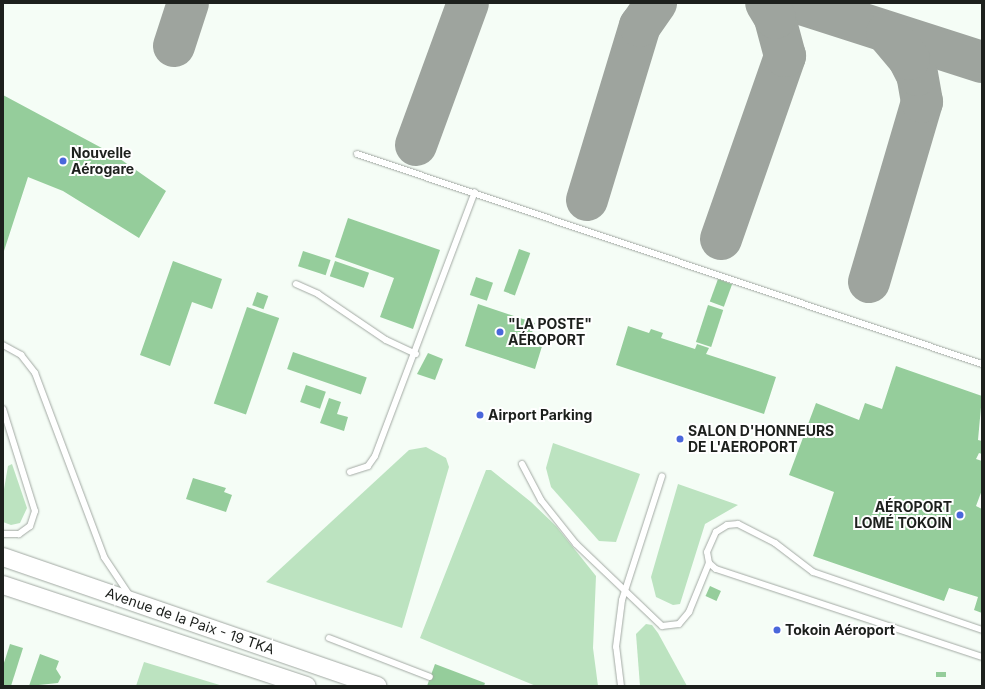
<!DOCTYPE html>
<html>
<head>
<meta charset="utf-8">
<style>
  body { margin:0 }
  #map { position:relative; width:985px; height:689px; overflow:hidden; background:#f5fdf6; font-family:Inter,sans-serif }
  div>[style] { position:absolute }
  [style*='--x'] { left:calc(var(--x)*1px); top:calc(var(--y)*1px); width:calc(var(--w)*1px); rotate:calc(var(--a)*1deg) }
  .green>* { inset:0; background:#bce3c0 }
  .taxiway>* { height:42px; margin:-21px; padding:0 21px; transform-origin:21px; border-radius:21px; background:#9ea49e }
  .building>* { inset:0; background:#95cd9b; transform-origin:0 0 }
  .roads { filter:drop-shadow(0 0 1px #a2a9a3) drop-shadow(0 0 1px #a2a9a3) }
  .lane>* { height:6px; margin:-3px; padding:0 3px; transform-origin:3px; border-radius:3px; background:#fff }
  .secondary>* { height:18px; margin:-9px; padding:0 9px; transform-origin:9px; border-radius:9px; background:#fff }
  .dots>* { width:11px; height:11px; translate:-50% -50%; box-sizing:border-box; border:2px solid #fff; border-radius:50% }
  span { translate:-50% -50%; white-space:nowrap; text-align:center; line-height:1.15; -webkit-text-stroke:4px #fff; paint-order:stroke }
  .poi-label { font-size:14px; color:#1d201d; font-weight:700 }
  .left { translate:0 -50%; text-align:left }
  .right { translate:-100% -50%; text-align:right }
  .street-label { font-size:14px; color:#1d201d }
  .frame { position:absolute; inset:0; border:4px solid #1d201d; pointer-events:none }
</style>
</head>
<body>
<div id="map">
  <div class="green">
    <i style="clip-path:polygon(553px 443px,640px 474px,616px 542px,599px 541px,551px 487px,546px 468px)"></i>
    <i style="clip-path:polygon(426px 447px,446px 458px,449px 467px,402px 628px,266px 582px,409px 450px)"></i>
    <i style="clip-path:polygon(12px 464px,27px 508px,20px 523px,11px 525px,3px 522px,3px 495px,8px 466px)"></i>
    <i style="clip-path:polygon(486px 470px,491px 470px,531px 502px,556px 526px,596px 576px,593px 648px,598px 686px,536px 686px,420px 638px)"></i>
    <i style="clip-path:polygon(678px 484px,738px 505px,705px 524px,680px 604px,673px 605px,656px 597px,651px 577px)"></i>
    <i style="clip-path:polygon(646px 624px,652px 625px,658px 633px,687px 686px,640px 686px,636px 634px)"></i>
    <i style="clip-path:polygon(144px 662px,223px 686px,136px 686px)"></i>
  </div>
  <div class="taxiway">
    <i style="--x:798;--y:3;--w:193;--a:17.8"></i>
    <i style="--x:174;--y:46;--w:45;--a:-72"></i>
    <i style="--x:416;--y:145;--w:151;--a:-69.9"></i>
    <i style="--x:587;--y:200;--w:182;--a:-73.1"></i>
    <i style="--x:640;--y:26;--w:28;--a:-55"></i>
    <i style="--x:721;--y:239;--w:194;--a:-70.7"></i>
    <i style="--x:785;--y:56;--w:39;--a:-105"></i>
    <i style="--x:775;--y:18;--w:17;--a:-121"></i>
    <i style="--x:869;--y:282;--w:188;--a:-73.6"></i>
    <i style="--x:922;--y:102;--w:27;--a:-100"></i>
    <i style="--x:917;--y:75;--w:18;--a:-117"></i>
    <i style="--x:909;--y:59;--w:34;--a:-130"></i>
  </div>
  <div class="building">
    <i style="clip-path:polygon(3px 95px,113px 154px,166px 191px,139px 238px,63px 191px,28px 177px,3px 254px)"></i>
    <i style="clip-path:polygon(348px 218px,440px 250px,413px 329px,380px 317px,394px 278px,335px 257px)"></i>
    <i style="left:519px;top:249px;width:12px;height:45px;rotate:20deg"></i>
    <i style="left:303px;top:251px;width:29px;height:16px;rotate:18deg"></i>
    <i style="clip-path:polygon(173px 261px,222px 279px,212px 309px,192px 302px,170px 366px,140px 355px)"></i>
    <i style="left:335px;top:261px;width:36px;height:16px;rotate:19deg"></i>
    <i style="left:476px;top:277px;width:18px;height:19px;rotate:19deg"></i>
    <i style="left:718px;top:279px;width:15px;height:24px;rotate:20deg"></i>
    <i style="left:257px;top:292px;width:12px;height:14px;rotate:20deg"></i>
    <i style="clip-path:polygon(478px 304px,535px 323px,530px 339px,543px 343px,535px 369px,465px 346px)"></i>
    <i style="left:708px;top:305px;width:16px;height:39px;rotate:18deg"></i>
    <i style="left:247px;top:307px;width:34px;height:102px;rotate:19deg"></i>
    <i style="clip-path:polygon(628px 326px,649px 333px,651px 329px,663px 333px,661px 338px,695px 349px,697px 344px,709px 348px,706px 354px,776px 377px,764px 414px,616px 365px)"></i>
    <i style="left:293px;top:352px;width:78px;height:18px;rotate:19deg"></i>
    <i style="clip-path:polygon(428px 353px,443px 359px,435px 380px,417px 374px)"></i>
    <i style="clip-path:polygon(896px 366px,982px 396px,978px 440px,982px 441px,982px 454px,979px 453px,976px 459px,982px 461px,982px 490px,976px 506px,982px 509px,982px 613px,974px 610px,978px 597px,949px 588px,944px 601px,813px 556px,834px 492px,789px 475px,816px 403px,859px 420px,865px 403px,882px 409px)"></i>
    <i style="left:306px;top:385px;width:21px;height:18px;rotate:19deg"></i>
    <i style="clip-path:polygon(329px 398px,341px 402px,337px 414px,348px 417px,344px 431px,320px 423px)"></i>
    <i style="clip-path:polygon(193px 478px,226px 488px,224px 492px,232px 495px,226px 512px,186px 499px)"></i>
    <i style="left:710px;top:586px;width:12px;height:11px;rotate:24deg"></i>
    <i style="clip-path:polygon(10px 644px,23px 648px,11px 686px,3px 686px,3px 666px)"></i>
    <i style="clip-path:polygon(40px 654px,59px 661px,56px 669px,61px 677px,58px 683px,29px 686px)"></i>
    <i style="clip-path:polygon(435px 664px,485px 683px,484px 686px,427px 686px)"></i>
    <i style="left:946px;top:672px;width:5px;height:10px;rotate:90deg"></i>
  </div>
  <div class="roads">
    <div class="lane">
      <i style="--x:357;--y:154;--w:659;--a:18.57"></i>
      <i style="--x:296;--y:284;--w:24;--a:24"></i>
      <i style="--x:318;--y:294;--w:82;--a:34.1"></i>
      <i style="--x:386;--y:340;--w:33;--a:25"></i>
      <i style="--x:3;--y:345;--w:21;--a:29"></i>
      <i style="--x:21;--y:355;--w:23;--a:52"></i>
      <i style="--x:35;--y:373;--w:197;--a:69.4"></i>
      <i style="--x:104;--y:557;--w:47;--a:56.3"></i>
      <i style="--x:3;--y:409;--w:107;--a:72.6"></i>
      <i style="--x:35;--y:511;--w:16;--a:108"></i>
      <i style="--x:30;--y:526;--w:14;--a:144"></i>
      <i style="--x:19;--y:534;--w:16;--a:180"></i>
      <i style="--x:522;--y:464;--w:41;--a:62.2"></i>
      <i style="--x:541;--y:500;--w:56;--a:51.5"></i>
      <i style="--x:576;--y:544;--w:119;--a:43.6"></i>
      <i style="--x:662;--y:626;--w:17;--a:-7"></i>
      <i style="--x:679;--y:624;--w:16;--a:-50"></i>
      <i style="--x:689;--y:612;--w:53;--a:-67.8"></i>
      <i style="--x:709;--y:563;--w:11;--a:-100"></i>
      <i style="--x:707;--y:552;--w:22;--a:-66"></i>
      <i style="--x:716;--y:532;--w:13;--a:-32"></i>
      <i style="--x:727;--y:525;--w:11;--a:-5"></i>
      <i style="--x:738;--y:524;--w:42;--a:27.2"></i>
      <i style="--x:775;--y:543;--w:48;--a:37.3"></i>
      <i style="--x:813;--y:572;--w:179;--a:18.9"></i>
      <i style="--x:350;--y:472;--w:19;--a:-18"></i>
      <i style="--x:368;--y:466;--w:12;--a:-55"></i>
      <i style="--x:375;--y:456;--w:282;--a:-69.3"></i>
      <i style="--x:709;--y:563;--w:9;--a:41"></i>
      <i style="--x:716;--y:569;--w:280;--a:18.3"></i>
      <i style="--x:329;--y:638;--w:108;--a:21.1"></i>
      <i style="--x:621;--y:686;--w:39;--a:-97"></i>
      <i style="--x:616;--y:647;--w:47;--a:-82.7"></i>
      <i style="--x:622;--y:600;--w:130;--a:-72.1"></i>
    </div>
    <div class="secondary">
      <i style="--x:3;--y:557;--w:396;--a:19"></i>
      <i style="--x:3;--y:585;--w:320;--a:18.4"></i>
    </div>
  </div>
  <div class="dots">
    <i style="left:63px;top:161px;background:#4a67db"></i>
    <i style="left:500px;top:332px;background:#4a67db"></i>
    <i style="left:480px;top:415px;background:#4a67db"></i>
    <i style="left:680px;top:439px;background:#4a67db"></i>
    <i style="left:960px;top:515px;background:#4a67db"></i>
    <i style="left:777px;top:630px;background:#4a67db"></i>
  </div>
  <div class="poi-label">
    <span class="left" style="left:71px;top:161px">Nouvelle<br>Aérogare</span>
    <span class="left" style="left:508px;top:332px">"LA POSTE"<br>AÉROPORT</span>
    <span class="left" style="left:488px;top:415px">Airport Parking</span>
    <span class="left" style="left:688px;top:439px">SALON D'HONNEURS<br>DE L'AEROPORT</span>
    <span class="right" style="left:952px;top:515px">AÉROPORT<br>LOMÉ TOKOIN</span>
    <span class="left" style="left:785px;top:630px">Tokoin Aéroport</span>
  </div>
  <div class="street-label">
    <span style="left:190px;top:621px;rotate:19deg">Avenue de la Paix - 19 TKA</span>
  </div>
  <div class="frame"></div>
</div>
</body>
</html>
